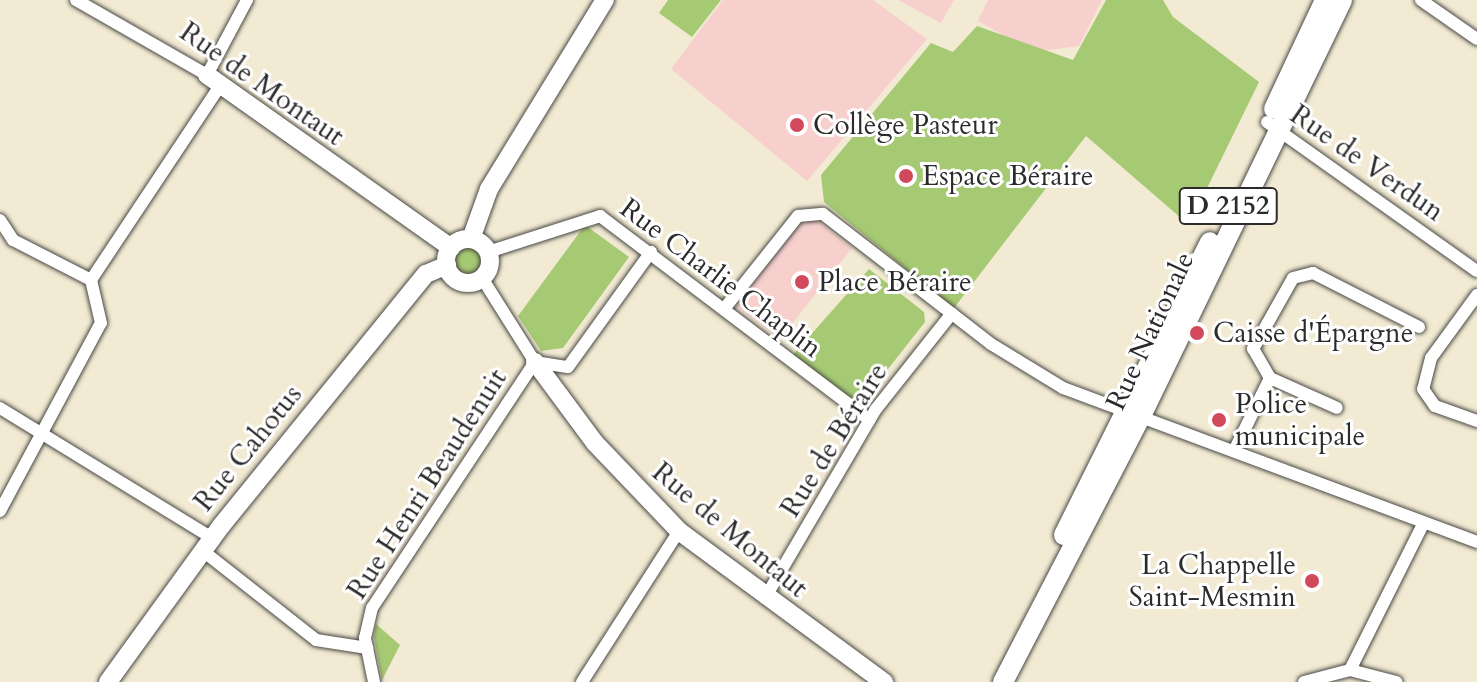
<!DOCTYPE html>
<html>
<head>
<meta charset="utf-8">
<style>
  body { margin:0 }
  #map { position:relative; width:1477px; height:682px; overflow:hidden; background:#f2ead3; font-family:Cardo,serif }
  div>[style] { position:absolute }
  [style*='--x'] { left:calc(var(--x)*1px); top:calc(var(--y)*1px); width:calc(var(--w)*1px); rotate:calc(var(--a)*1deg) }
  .built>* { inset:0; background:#f7d0cd }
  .green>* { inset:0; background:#a6ca73 }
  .round { border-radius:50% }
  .roads { filter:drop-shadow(0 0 2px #494844) drop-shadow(0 0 2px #494844) }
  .street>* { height:12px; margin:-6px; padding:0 6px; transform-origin:6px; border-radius:6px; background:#fff }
  .secondary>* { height:18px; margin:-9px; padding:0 9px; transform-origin:9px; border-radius:9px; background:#fff }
  .secondary>.ring { margin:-9px; padding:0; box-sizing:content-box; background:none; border:18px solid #fff; border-radius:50% }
  .primary>* { height:20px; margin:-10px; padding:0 10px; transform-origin:10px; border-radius:10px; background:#fff }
  .dots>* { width:22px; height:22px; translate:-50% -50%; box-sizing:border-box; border:4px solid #fff; border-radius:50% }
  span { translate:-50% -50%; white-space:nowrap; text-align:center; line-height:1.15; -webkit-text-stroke:6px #fff; paint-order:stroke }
  .shield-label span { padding:2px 6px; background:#fff; border:2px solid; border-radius:6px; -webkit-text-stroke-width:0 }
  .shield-label { font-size:26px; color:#2b2b2b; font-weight:700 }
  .street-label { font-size:28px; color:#2b2b2b }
  .poi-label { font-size:28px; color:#2b2b2b }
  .left { translate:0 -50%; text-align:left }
  .right { translate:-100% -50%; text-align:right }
</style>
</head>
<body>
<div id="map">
  <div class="built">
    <i style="clip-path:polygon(723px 0,873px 0,927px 39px,807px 181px,671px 69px)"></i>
    <i style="clip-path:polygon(898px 0,954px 0,941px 23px)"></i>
    <i style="clip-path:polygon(988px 0,1102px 0,1079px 46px,1033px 52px,978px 21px)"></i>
    <i style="clip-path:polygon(814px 218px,852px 248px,780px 339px,736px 306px,796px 227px)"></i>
  </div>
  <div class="green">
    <i style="clip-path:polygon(668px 0,721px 0,692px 37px,659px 13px)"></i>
    <i style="clip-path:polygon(1106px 0,1163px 0,1173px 17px,1259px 82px,1189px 225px,1086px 136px,954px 308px,824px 202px,821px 175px,931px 43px,953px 52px,977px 26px,1073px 60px)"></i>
    <i style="clip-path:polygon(585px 225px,629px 257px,563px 348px,541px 351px,518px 316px)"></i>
    <i class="round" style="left:454px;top:246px;width:30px;height:30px"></i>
    <i style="clip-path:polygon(869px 269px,924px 312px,925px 322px,859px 406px,792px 356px)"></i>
    <i style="clip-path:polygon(376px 624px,400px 645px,382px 680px,374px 637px)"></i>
  </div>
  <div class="roads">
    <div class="street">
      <i style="--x:76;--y:0;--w:151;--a:29.8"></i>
      <i style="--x:207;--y:75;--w:85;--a:-61.9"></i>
      <i style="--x:1421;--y:0;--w:68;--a:34.9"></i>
      <i style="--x:1267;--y:122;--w:257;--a:35.4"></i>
      <i style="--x:0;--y:220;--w:24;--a:57"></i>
      <i style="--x:13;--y:240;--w:88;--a:27.1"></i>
      <i style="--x:488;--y:252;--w:118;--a:-17.8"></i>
      <i style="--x:600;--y:216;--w:338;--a:37.1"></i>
      <i style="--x:482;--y:278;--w:99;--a:57.8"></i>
      <i style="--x:535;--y:362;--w:33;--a:9"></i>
      <i style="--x:568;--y:367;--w:142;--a:-54.2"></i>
      <i style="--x:91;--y:280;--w:233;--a:-56.4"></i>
      <i style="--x:1477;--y:295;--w:78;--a:126.1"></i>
      <i style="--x:1431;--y:358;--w:32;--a:104"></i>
      <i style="--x:1423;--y:389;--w:21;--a:55"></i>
      <i style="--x:1435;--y:406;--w:45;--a:19.7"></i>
      <i style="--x:724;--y:309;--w:119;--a:-51.5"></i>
      <i style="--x:798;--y:216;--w:25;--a:-5"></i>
      <i style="--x:823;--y:214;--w:212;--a:37.7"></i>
      <i style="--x:991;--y:344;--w:84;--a:31.4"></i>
      <i style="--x:1063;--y:388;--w:442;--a:20.4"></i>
      <i style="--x:1270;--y:378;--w:34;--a:-120"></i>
      <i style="--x:1253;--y:349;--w:81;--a:-60.6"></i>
      <i style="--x:1293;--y:278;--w:21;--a:-14"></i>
      <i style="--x:1313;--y:273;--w:119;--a:27"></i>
      <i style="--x:0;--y:408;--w:249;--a:31.5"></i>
      <i style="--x:1235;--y:449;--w:79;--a:-63.8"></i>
      <i style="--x:1270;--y:378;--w:73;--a:24.1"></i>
      <i style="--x:0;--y:511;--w:213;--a:-61.8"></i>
      <i style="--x:101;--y:323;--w:44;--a:-103.1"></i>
      <i style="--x:203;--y:551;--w:144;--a:38.2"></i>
      <i style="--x:316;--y:640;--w:52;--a:8.9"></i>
      <i style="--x:765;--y:598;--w:219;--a:-59.6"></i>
      <i style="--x:876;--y:409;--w:122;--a:-51.6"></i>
      <i style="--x:1350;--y:670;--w:165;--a:-63.4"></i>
      <i style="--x:374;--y:682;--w:45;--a:-101.6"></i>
      <i style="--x:365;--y:638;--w:31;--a:-77"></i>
      <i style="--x:372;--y:608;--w:295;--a:-56.5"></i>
      <i style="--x:582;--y:682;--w:179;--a:-57.3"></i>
      <i style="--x:1304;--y:682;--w:48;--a:-14.6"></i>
      <i style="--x:1350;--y:670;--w:48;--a:14.6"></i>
    </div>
    <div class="secondary">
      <i style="--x:207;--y:75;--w:299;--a:35.3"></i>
      <i style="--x:471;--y:239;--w:53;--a:-70.2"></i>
      <i style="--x:489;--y:189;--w:222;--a:-58.5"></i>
      <i class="ring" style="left:446px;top:239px;width:26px;height:26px"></i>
      <i style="--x:535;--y:362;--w:101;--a:53.5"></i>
      <i style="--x:595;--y:443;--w:122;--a:46.3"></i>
      <i style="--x:679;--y:531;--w:255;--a:36.4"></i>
      <i style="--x:108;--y:682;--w:193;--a:-54.1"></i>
      <i style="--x:221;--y:526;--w:325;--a:-50.9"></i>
      <i style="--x:426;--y:274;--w:23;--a:-23"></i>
    </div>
    <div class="primary">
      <i style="--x:1274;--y:109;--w:120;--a:-64.9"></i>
      <i style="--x:1064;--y:535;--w:327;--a:-63.5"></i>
      <i style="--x:1003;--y:682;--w:302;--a:-62.6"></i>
      <i style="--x:1142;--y:414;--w:460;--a:-64.2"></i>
    </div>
  </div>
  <div class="dots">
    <i style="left:797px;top:125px;background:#d1495b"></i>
    <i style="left:906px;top:176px;background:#d1495b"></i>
    <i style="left:802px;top:282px;background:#d1495b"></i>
    <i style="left:1197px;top:333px;background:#d1495b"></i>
    <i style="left:1219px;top:420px;background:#d1495b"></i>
    <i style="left:1312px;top:581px;background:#d1495b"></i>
  </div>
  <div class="shield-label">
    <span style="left:1228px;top:206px">D 2152</span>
  </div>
  <div class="street-label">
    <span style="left:262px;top:84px;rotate:35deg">Rue de Montaut</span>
    <span style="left:1367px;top:163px;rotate:35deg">Rue de Verdun</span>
    <span style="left:721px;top:278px;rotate:37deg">Rue Charlie Chaplin</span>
    <span style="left:1150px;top:331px;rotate:-65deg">Rue Nationale</span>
    <span style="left:834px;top:440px;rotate:-58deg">Rue de Béraire</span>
    <span style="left:248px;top:448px;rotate:-51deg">Rue Cahotus</span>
    <span style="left:427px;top:484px;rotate:-57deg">Rue Henri Beaudenuit</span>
    <span style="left:730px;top:530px;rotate:40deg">Rue de Montaut</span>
  </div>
  <div class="poi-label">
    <span class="left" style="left:813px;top:125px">Collège Pasteur</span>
    <span class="left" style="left:922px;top:176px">Espace Béraire</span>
    <span class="left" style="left:818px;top:282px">Place Béraire</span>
    <span class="left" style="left:1213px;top:333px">Caisse d'Épargne</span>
    <span class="left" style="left:1235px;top:420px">Police<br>municipale</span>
    <span class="right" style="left:1296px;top:581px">La Chappelle<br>Saint-Mesmin</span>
  </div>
</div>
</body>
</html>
